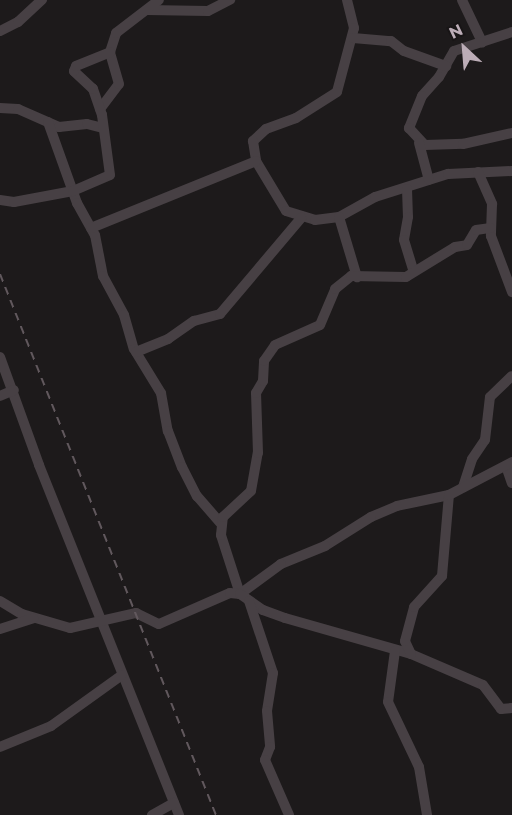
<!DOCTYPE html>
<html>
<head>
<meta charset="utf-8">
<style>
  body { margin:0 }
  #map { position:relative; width:512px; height:815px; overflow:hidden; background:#1d1a1b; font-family:Montserrat,sans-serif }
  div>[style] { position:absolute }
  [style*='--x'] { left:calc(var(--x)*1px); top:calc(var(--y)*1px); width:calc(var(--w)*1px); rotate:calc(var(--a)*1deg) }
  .minor>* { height:10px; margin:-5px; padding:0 5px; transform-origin:5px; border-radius:5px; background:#474044 }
  .rail>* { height:2px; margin-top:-1px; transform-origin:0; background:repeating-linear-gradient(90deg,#61585d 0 8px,transparent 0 14px) }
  span { translate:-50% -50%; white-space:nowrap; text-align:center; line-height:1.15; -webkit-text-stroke:6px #181516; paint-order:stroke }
  .north { position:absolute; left:434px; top:18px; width:60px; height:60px; -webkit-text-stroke:4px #181516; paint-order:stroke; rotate:334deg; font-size:16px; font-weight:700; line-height:24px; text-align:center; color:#bcadb7 }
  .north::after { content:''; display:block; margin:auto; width:21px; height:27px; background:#bcadb7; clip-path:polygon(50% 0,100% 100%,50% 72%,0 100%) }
</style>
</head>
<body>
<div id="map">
  <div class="minor">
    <i style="--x:347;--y:0;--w:29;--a:76"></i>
    <i style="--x:354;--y:28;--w:66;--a:104.9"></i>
    <i style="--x:337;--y:92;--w:49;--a:147.6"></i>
    <i style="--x:296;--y:118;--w:32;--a:160"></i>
    <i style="--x:266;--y:129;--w:18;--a:137"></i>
    <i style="--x:253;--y:141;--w:20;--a:81"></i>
    <i style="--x:256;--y:161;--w:58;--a:59"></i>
    <i style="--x:286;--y:211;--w:30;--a:17"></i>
    <i style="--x:315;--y:220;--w:24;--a:-7"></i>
    <i style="--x:339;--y:217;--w:41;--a:-29.1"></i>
    <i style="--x:375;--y:197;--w:77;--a:-17.5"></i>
    <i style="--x:448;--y:174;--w:64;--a:-2.7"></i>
    <i style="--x:462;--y:0;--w:47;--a:64.5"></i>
    <i style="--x:147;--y:10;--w:61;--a:0.9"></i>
    <i style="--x:208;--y:11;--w:25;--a:-27"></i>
    <i style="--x:0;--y:31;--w:20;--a:-27"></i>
    <i style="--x:18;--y:22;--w:33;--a:-43"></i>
    <i style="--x:512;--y:32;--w:61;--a:161.9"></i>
    <i style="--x:454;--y:51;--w:30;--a:120"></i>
    <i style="--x:439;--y:77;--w:25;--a:132"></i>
    <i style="--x:422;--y:96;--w:35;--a:112"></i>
    <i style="--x:409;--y:128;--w:23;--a:47"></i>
    <i style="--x:425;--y:145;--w:38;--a:-2"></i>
    <i style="--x:463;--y:144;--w:50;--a:-12.7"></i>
    <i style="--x:353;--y:38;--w:38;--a:5"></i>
    <i style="--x:391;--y:41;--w:16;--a:38"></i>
    <i style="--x:404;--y:51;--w:45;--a:19.7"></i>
    <i style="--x:0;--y:108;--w:18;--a:3"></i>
    <i style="--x:18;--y:109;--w:45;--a:23.7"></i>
    <i style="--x:59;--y:127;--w:28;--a:-6"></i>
    <i style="--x:87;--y:124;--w:16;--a:14"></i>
    <i style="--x:100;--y:109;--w:31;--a:-53"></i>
    <i style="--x:119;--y:84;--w:33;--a:-106"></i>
    <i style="--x:110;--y:52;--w:20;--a:-72"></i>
    <i style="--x:116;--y:33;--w:54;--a:-37.5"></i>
    <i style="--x:48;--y:122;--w:86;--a:70.3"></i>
    <i style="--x:77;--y:203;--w:37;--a:61"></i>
    <i style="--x:95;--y:235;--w:42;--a:79"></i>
    <i style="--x:103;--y:276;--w:44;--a:61.7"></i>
    <i style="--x:124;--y:315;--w:35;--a:74"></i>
    <i style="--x:134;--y:349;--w:52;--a:58.5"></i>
    <i style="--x:161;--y:393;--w:39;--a:80"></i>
    <i style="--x:168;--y:431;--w:39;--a:69"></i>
    <i style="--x:182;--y:467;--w:33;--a:63"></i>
    <i style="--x:197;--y:496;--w:35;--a:49"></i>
    <i style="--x:419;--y:143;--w:38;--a:75"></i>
    <i style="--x:478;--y:172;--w:35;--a:66"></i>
    <i style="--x:492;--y:204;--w:32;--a:92"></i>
    <i style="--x:491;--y:236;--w:60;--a:69.4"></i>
    <i style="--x:407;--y:189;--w:28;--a:88"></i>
    <i style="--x:408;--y:217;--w:23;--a:100"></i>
    <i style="--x:404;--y:240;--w:31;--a:73"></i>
    <i style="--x:0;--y:200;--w:14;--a:8"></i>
    <i style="--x:14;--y:202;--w:60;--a:-10.6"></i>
    <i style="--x:73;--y:191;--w:40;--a:-23.4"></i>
    <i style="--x:110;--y:175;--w:61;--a:-97.6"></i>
    <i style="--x:102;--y:115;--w:28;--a:-109"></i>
    <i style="--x:93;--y:89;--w:26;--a:-137"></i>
    <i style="--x:74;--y:71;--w:5;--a:-68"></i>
    <i style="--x:76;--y:66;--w:37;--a:-22"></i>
    <i style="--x:339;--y:217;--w:63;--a:73.3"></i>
    <i style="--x:91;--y:228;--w:178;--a:-22.1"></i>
    <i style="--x:136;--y:352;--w:35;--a:-22"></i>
    <i style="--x:168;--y:339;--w:32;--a:-35"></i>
    <i style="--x:194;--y:321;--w:27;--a:-15"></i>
    <i style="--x:220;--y:314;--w:126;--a:-49.8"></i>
    <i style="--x:0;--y:357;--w:115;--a:70.1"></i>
    <i style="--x:39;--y:465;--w:377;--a:68.2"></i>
    <i style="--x:0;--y:396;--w:15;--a:-23"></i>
    <i style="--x:506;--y:466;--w:18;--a:71"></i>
    <i style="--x:463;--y:487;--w:29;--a:-72"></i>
    <i style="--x:472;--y:459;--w:23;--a:-56"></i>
    <i style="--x:485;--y:440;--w:43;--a:-83.4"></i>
    <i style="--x:490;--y:397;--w:30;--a:-44"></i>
    <i style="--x:449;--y:495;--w:53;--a:168.1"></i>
    <i style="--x:397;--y:506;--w:28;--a:157"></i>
    <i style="--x:371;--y:517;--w:54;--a:147.8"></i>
    <i style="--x:325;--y:546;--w:48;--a:157.8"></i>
    <i style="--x:281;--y:564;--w:51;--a:143.8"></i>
    <i style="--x:240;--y:594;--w:62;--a:-107.9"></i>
    <i style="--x:221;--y:535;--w:18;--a:-84"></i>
    <i style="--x:223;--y:517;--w:38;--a:-43"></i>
    <i style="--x:251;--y:491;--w:39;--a:-80"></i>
    <i style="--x:258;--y:453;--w:60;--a:-91.9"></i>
    <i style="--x:256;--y:393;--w:14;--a:-60"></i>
    <i style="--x:263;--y:381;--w:20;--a:-87"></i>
    <i style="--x:264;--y:361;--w:19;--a:-55"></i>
    <i style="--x:275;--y:345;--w:49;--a:-24"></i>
    <i style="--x:320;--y:325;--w:39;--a:-67"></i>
    <i style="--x:335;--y:289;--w:21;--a:-39"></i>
    <i style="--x:351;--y:276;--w:55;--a:1"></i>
    <i style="--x:406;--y:277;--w:57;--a:-31.5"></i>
    <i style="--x:455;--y:247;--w:12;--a:-9"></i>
    <i style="--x:467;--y:245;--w:17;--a:-59"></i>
    <i style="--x:476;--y:230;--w:15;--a:-8"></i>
    <i style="--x:0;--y:601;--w:26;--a:31"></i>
    <i style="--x:22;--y:614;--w:50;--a:16.3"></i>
    <i style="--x:70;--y:628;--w:68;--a:-12.8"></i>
    <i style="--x:136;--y:613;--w:25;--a:26"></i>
    <i style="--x:159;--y:624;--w:77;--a:-23.6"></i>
    <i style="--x:230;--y:593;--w:10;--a:6"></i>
    <i style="--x:240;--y:594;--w:28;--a:35"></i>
    <i style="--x:263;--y:610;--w:23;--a:20"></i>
    <i style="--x:285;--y:618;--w:131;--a:15.9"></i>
    <i style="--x:411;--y:654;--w:78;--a:23.3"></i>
    <i style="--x:483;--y:685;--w:30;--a:53"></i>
    <i style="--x:501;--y:709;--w:11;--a:-5"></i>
    <i style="--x:249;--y:601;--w:76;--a:71.6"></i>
    <i style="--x:273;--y:673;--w:38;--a:99"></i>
    <i style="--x:267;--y:711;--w:36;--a:85"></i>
    <i style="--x:270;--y:747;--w:14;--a:111"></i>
    <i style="--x:265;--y:760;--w:60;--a:66.4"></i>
    <i style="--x:0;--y:629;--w:35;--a:-18"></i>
    <i style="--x:395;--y:651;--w:51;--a:97.8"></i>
    <i style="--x:388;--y:702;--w:72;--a:64.5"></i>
    <i style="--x:419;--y:767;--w:49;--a:80.5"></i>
    <i style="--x:411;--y:654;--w:14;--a:-115"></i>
    <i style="--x:405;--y:641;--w:35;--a:-75"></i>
    <i style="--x:414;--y:607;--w:42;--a:-47.9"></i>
    <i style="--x:442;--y:576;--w:81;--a:-85.1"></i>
    <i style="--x:449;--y:495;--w:71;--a:-27.6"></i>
    <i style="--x:0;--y:747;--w:55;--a:-22.4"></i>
    <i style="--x:51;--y:726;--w:87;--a:-35.7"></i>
    <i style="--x:152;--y:815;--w:25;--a:-29"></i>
  </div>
  <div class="rail">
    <i style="--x:0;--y:274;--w:583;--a:68.24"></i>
  </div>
  <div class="north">N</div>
</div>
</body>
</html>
